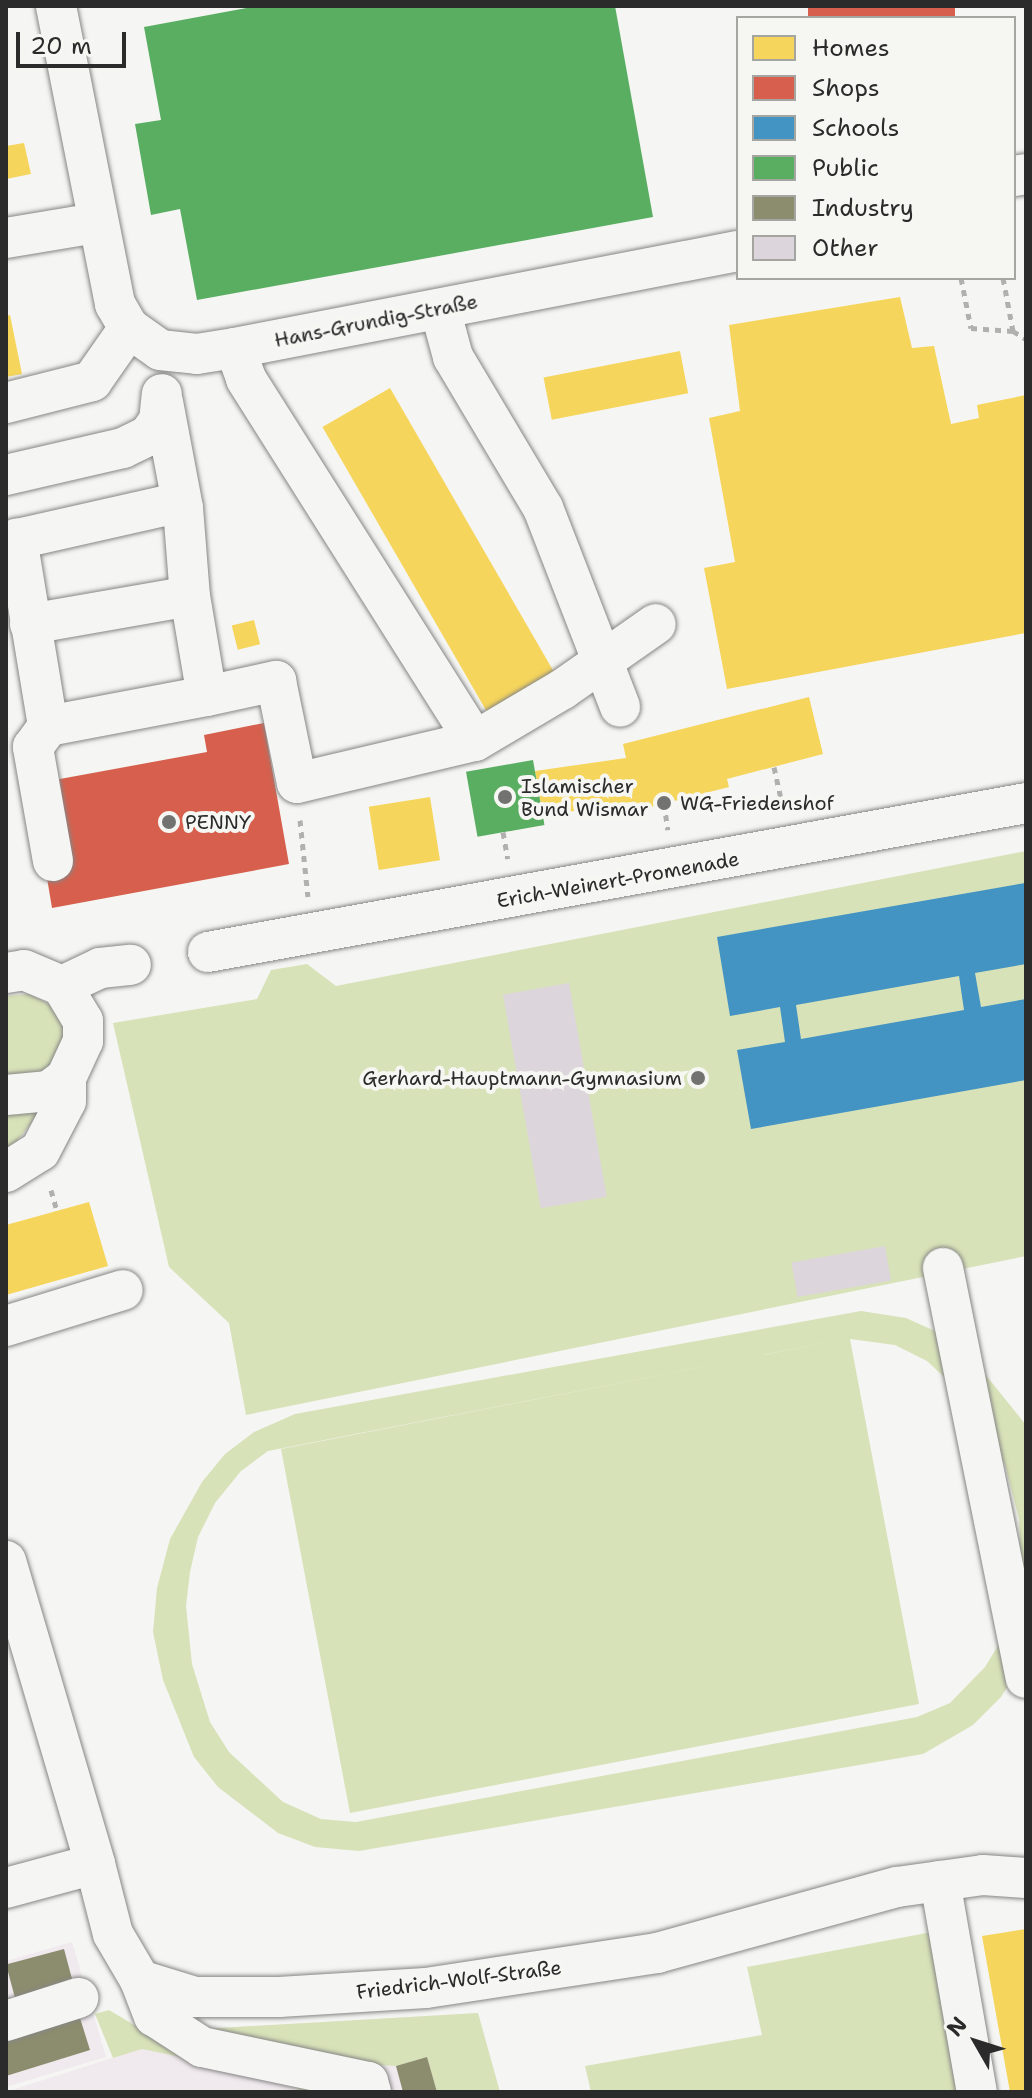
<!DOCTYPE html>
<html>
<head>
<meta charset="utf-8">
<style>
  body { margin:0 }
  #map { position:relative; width:1032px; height:2098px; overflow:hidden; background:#f5f5f3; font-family:"Shantell Sans",sans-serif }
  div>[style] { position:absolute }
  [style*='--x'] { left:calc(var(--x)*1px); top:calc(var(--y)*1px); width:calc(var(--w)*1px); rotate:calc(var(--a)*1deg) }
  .built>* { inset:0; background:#f0e9ee }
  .green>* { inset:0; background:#d8e2b8 }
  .homes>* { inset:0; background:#f6d55c; transform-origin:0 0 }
  .shops>* { inset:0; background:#d6604d; transform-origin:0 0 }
  .schools>* { inset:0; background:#4393c3 }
  .public>* { inset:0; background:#5aae61; transform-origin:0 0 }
  .industry>* { inset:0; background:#8c8c6e; transform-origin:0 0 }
  .building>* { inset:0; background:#dcd5dc; transform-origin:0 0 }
  .path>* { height:5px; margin-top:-2.5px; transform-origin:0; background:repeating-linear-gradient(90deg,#b0b0af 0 6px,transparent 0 12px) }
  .roads { filter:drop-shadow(0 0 2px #868685) drop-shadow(0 0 2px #868685) }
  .minor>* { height:40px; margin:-20px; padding:0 20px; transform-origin:20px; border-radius:20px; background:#f5f5f3 }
  .dots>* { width:22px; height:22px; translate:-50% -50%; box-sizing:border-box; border:4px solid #f6f6f2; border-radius:50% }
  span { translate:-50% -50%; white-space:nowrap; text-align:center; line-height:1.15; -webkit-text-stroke:8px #f6f6f2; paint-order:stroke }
  .street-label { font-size:20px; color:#2b2b2b }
  .poi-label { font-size:20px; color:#2b2b2b }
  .left { translate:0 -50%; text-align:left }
  .right { translate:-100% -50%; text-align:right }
  .frame { position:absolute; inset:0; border:8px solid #2b2b2b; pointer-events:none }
  .legend { position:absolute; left:736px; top:16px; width:280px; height:264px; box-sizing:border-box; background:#f6f6f2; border:2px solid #a5a5a2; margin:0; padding:10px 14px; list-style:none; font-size:24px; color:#2b2b2b }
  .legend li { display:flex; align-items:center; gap:16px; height:40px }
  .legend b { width:40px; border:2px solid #a5a5a2 }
  .north { position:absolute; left:936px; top:2002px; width:80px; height:80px; -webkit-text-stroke:6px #f6f6f2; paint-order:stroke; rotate:309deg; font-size:22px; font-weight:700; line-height:32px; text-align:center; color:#2b2b2b }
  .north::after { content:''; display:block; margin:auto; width:28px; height:36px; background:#2b2b2b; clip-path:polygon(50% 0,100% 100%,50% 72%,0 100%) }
  .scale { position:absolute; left:16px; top:32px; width:110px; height:36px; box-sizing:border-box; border:4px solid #2b2b2b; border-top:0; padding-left:10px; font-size:24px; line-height:28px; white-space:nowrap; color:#2b2b2b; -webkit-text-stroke:6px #f6f6f2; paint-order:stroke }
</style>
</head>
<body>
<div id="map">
  <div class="built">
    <i style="clip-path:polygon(72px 1942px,106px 2057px,6px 2087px,6px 1961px)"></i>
    <i style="clip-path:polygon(478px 2013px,500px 2092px,6px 2092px,202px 2029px)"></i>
  </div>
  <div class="green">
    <i style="clip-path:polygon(1026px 851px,1026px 1256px,246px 1415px,229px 1323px,169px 1267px,113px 1023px,257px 999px,271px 970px,307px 964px,336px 986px)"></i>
    <i style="clip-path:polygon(30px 994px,55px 1008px,66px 1034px,49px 1072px,6px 1079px,6px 996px)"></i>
    <i style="clip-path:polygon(6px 1109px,40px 1112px,6px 1155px)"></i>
    <i style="clip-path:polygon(evenodd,861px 1311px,906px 1318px,937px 1332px,972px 1358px,1026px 1425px,1026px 1657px,1001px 1697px,973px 1725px,923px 1754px,359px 1851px,315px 1847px,278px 1833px,218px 1787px,194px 1757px,163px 1680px,153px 1632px,157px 1588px,170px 1539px,202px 1482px,225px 1454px,254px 1432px,295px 1414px,861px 1311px,850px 1339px,895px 1345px,927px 1361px,960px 1392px,1005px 1465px,1019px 1519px,1021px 1576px,1010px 1626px,985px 1667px,950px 1703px,917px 1717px,356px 1822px,321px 1819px,283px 1802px,229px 1752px,210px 1722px,192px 1664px,186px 1606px,190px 1572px,198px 1537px,215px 1503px,241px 1471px,268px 1451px,845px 1339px,281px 1449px,350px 1813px,919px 1704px,850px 1339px)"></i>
    <i style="clip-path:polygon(937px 1931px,965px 2092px,591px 2092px,585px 2066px,762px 2035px,747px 1967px)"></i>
    <i style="clip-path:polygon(109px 2010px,146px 2032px,340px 2092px,298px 2092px,294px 2081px,142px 2049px,113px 2058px,95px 2014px)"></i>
    <i style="clip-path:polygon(478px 2013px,500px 2092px,437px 2092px,427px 2057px,396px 2066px,350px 2063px,202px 2029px)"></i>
  </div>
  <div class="homes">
    <i style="clip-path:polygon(24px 143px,31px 174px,6px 179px,6px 146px)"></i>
    <i style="clip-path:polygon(900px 297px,912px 348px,934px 346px,951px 424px,979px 418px,977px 405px,1026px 395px,1026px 633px,727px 689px,704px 568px,735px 562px,709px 418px,740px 411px,729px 325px)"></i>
    <i style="clip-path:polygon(10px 315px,22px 374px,6px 377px,6px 316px)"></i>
    <i style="left:680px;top:351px;width:43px;height:139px;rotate:79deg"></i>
    <i style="left:390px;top:388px;width:328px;height:78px;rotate:60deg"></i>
    <i style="left:254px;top:620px;width:25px;height:23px;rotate:76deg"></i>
    <i style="clip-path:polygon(809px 697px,823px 754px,727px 779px,729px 787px,639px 810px,637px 803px,543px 815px,535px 771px,626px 758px,623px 744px)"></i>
    <i style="left:430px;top:797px;width:64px;height:62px;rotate:81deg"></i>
    <i style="clip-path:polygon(89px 1202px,108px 1266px,6px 1295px,6px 1225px)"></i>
    <i style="clip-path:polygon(1026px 1929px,1026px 2092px,1010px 2092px,982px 1936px)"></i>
  </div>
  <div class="shops">
    <i style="left:808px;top:6px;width:147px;height:12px"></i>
    <i style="clip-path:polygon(264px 723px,289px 864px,52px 908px,45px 866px,49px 781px,207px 752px,204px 735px)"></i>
  </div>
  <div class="schools">
    <i style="clip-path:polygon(evenodd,1025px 883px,1026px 964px,975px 973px,981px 1007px,1026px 999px,1026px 1080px,751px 1129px,737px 1050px,785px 1042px,780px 1007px,730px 1016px,717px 937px,1025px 883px,959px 976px,964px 1010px,801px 1039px,796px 1005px,959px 976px)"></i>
  </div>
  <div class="public">
    <i style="clip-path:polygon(258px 6px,615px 6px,653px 217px,197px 300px,180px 209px,151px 215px,135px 124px,161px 120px,144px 27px)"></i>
    <i style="left:533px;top:760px;width:66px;height:68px;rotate:80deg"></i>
  </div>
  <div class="industry">
    <i style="left:64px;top:1949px;width:34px;height:60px;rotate:75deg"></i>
    <i style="clip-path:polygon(80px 2018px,90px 2050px,6px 2076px,6px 2040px)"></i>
    <i style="clip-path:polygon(427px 2057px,437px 2092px,403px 2092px,396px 2066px)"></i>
  </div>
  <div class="building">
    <i style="left:569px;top:983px;width:217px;height:67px;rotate:80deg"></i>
    <i style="left:885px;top:1246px;width:35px;height:95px;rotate:80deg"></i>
  </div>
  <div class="path">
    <i style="--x:961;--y:278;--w:51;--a:78.7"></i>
    <i style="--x:971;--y:328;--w:42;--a:4.1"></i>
    <i style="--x:1013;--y:331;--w:15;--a:32"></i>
    <i style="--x:1003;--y:278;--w:54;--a:79.3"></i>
    <i style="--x:774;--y:767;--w:42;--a:77.6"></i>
    <i style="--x:664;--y:803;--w:27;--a:82"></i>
    <i style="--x:300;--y:820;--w:77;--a:84.1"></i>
    <i style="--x:503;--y:832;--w:27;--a:80"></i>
    <i style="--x:51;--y:1190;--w:22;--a:74"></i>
  </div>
  <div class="roads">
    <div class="minor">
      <i style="--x:56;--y:6;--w:304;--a:78.8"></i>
      <i style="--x:115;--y:304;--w:28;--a:60"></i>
      <i style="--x:129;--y:328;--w:38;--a:35"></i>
      <i style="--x:160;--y:350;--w:37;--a:6"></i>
      <i style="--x:197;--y:354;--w:38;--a:-9"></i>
      <i style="--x:235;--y:348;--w:512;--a:-10.92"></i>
      <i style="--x:1014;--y:176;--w:12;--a:-9"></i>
      <i style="--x:6;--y:238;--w:91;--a:-9.5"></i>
      <i style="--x:440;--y:309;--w:50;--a:74.8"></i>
      <i style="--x:453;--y:357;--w:176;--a:59.2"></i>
      <i style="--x:543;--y:508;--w:213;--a:68.8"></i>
      <i style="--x:235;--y:348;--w:33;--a:70"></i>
      <i style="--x:246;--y:379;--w:428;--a:57.7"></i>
      <i style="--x:163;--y:402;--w:108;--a:79.3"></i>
      <i style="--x:183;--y:508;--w:88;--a:85.5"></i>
      <i style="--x:190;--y:596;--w:101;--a:80.4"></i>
      <i style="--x:207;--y:696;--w:71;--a:-12.3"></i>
      <i style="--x:276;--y:681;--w:104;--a:78.4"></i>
      <i style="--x:297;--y:783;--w:183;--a:-13.3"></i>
      <i style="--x:475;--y:741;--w:102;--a:-30.6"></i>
      <i style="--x:563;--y:689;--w:113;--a:-35"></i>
      <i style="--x:6;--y:403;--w:89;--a:-14.3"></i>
      <i style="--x:92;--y:381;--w:65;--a:-55.1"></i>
      <i style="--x:6;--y:475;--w:120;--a:-13"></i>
      <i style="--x:123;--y:448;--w:28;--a:-26"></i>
      <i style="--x:148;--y:436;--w:19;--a:-54"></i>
      <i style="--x:159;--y:421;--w:27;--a:-84"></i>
      <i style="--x:30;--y:624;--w:162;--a:-9.9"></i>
      <i style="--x:48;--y:726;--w:162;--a:-10.7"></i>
      <i style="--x:53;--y:861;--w:116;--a:-100"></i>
      <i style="--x:33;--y:747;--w:26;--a:-54"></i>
      <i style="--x:48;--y:726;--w:190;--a:-99.4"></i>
      <i style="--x:17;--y:539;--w:168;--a:-12.7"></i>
      <i style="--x:208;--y:952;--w:831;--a:-10.32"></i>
      <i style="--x:6;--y:973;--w:18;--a:-9"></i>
      <i style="--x:24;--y:970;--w:41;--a:22.8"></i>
      <i style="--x:62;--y:986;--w:41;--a:59"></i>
      <i style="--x:83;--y:1021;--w:20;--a:90"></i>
      <i style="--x:83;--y:1041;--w:41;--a:114.7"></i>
      <i style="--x:66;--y:1078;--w:21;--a:143"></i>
      <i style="--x:49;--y:1091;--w:43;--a:174.7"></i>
      <i style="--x:62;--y:986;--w:42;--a:-25.3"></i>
      <i style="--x:100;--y:968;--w:31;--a:-6"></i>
      <i style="--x:6;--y:1172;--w:40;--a:-32"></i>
      <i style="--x:40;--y:1151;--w:56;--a:-62.5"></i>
      <i style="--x:66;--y:1101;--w:23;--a:-90"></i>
      <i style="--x:943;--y:1268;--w:418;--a:78.6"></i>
      <i style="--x:6;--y:1326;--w:122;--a:-17.1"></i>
      <i style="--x:6;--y:1561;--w:316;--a:73.6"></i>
      <i style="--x:940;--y:1881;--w:214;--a:80.1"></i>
      <i style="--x:6;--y:1888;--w:92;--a:-15.1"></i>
      <i style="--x:95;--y:1864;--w:72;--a:75.6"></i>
      <i style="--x:113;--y:1934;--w:53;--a:59.6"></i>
      <i style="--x:140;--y:1980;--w:58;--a:17.2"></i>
      <i style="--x:195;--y:1997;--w:84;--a:0"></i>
      <i style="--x:279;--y:1997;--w:147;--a:-3.5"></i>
      <i style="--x:426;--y:1988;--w:234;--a:-8.6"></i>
      <i style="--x:657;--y:1953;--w:249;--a:-15.4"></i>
      <i style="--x:897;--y:1887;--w:87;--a:-7.9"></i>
      <i style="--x:983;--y:1875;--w:43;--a:4"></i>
      <i style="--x:140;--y:1980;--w:39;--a:69"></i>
      <i style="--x:154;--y:2016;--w:57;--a:32.9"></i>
      <i style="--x:202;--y:2047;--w:170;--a:11.9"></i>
      <i style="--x:368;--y:2082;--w:10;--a:73"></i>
      <i style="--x:6;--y:2021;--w:76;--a:-17.7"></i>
    </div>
  </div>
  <div class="dots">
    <i style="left:505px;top:797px;background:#727271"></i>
    <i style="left:664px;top:803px;background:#727271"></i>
    <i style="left:169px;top:822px;background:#727271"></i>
    <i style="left:698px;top:1078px;background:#727271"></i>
  </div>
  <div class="street-label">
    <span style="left:376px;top:321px;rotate:-11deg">Hans-Grundig-Straße</span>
    <span style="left:618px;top:880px;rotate:-10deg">Erich-Weinert-Promenade</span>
    <span style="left:459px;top:1980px;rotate:-7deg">Friedrich-Wolf-Straße</span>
  </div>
  <div class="poi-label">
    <span class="left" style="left:521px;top:798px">Islamischer<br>Bund Wismar</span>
    <span class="left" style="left:680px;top:803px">WG-Friedenshof</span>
    <span class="left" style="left:185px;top:822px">PENNY</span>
    <span class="right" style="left:682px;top:1078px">Gerhard-Hauptmann-Gymnasium</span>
  </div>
  <div class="frame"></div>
  <ul class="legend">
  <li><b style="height:22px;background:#f6d55c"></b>Homes</li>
  <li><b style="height:22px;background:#d6604d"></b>Shops</li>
  <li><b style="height:22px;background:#4393c3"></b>Schools</li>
  <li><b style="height:22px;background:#5aae61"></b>Public</li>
  <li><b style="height:22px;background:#8c8c6e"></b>Industry</li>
  <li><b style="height:22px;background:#dcd5dc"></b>Other</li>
  </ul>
  <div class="north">N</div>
  <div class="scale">20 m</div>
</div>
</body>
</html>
